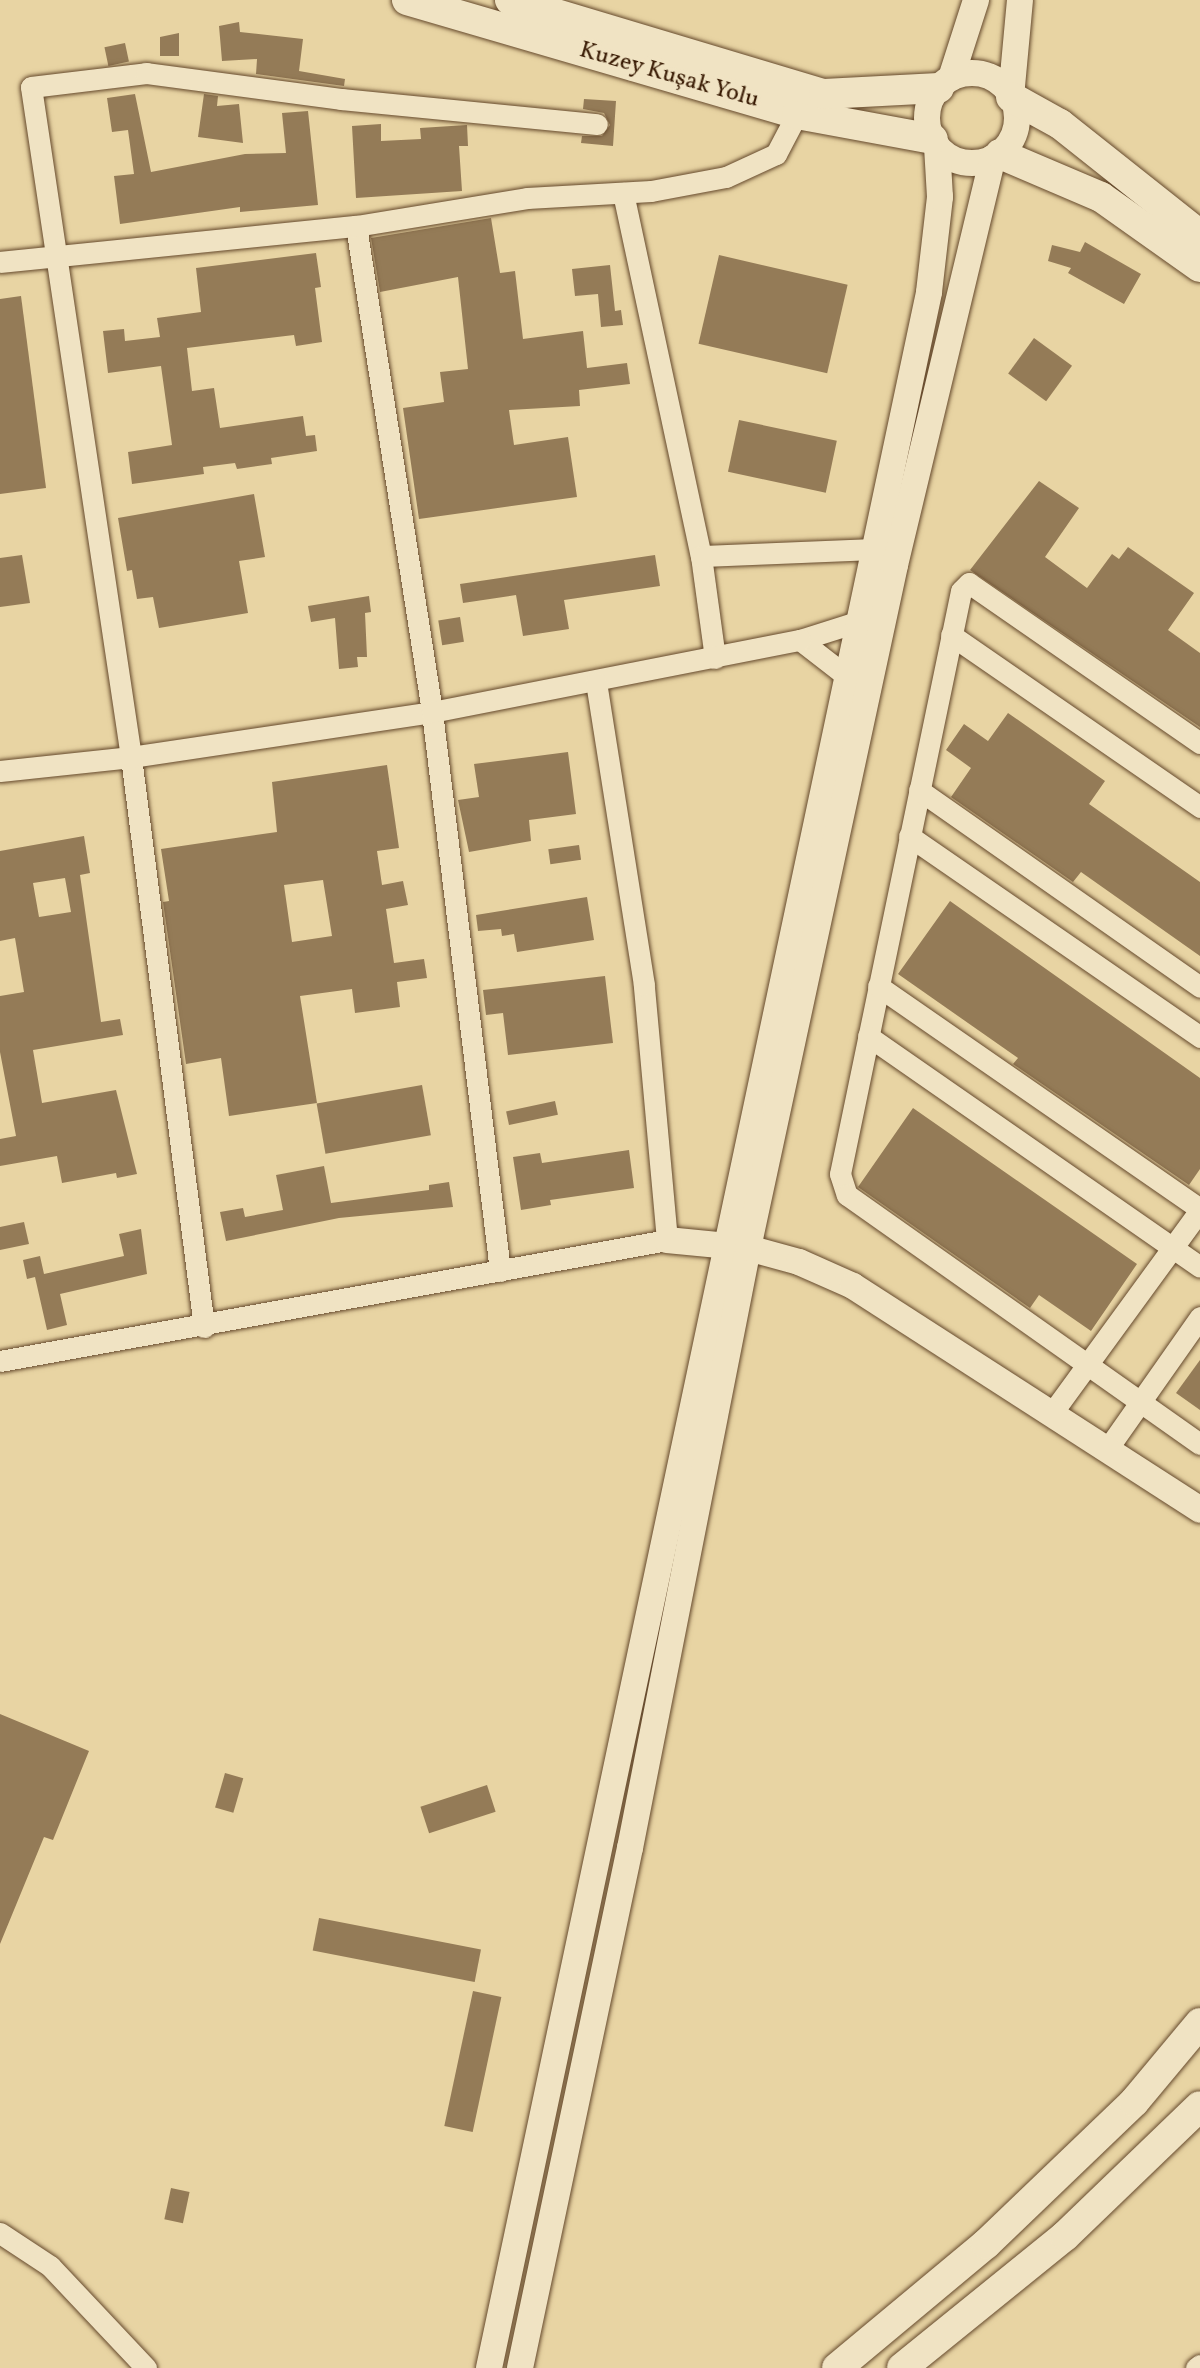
<!DOCTYPE html>
<html>
<head>
<meta charset="utf-8">
<style>
  body { margin:0 }
  #map { position:relative; width:1200px; height:2368px; overflow:hidden; background:#e8d4a3; font-family:Vollkorn,serif }
  div>[style] { position:absolute }
  [style*='--x'] { left:calc(var(--x)*1px); top:calc(var(--y)*1px); width:calc(var(--w)*1px); rotate:calc(var(--a)*1deg) }
  .building>* { inset:0; background:#947b57; transform-origin:0 0 }
  .roads { filter:drop-shadow(0 0 2px #65492c) drop-shadow(0 0 2px #65492c) }
  .minor>* { height:21px; margin:-10.5px; padding:0 10.5px; transform-origin:10.5px; border-radius:10.5px; background:#f0e3c3 }
  .tertiary>* { height:26px; margin:-13px; padding:0 13px; transform-origin:13px; border-radius:13px; background:#f0e3c3 }
  .tertiary>.ring { margin:-13px; padding:0; box-sizing:content-box; background:none; border:26px solid #f0e3c3; border-radius:50% }
  .secondary>* { height:30px; margin:-15px; padding:0 15px; transform-origin:15px; border-radius:15px; background:#f0e3c3 }
  span { translate:-50% -50%; white-space:nowrap; text-align:center; line-height:1.15; -webkit-text-stroke:7px #f0e3c3; paint-order:stroke }
  .street-label { font-size:24px; color:#391b04 }
</style>
</head>
<body>
<div id="map">
  <div class="building">
    <i style="clip-path:polygon(239px 22px,240px 32px,303px 39px,299px 71px,345px 79px,344px 86px,256px 74px,257px 59px,222px 61px,219px 26px)"></i>
    <i style="clip-path:polygon(179px 33px,179px 56px,160px 56px,160px 37px)"></i>
    <i style="left:125px;top:43px;width:19px;height:21px;rotate:78deg"></i>
    <i style="clip-path:polygon(135px 94px,151px 172px,245px 154px,286px 153px,282px 113px,308px 111px,318px 205px,240px 212px,240px 207px,120px 224px,114px 176px,134px 174px,128px 130px,112px 132px,107px 98px)"></i>
    <i style="clip-path:polygon(204px 94px,218px 96px,217px 106px,239px 104px,243px 143px,198px 137px)"></i>
    <i style="clip-path:polygon(584px 99px,616px 101px,613px 146px,581px 143px,582px 136px,602px 136px,610px 125px,604px 113px,583px 109px)"></i>
    <i style="clip-path:polygon(381px 124px,381px 141px,421px 139px,420px 128px,467px 125px,468px 146px,459px 146px,462px 191px,356px 198px,352px 126px)"></i>
    <i style="clip-path:polygon(491px 218px,500px 273px,515px 271px,523px 339px,583px 331px,587px 368px,627px 363px,630px 384px,579px 390px,580px 406px,509px 410px,514px 445px,568px 437px,577px 497px,419px 519px,403px 408px,444px 402px,440px 372px,468px 369px,458px 277px,380px 292px,371px 238px)"></i>
    <i style="clip-path:polygon(1085px 242px,1141px 274px,1124px 304px,1068px 273px,1071px 268px,1048px 261px,1052px 245px,1080px 252px)"></i>
    <i style="clip-path:polygon(316px 253px,321px 287px,315px 288px,322px 342px,296px 346px,294px 335px,187px 348px,192px 391px,214px 388px,220px 428px,303px 416px,306px 436px,315px 435px,317px 451px,271px 458px,272px 464px,237px 469px,235px 463px,203px 467px,204px 474px,132px 484px,128px 452px,172px 445px,161px 366px,108px 373px,103px 331px,124px 329px,125px 341px,160px 337px,157px 318px,201px 312px,196px 268px)"></i>
    <i style="left:719px;top:255px;width:132px;height:91px;rotate:13deg"></i>
    <i style="clip-path:polygon(610px 265px,615px 311px,621px 310px,623px 325px,601px 327px,598px 294px,575px 296px,572px 269px)"></i>
    <i style="clip-path:polygon(21px 296px,46px 488px,0 494px,0 299px)"></i>
    <i style="left:1034px;top:338px;width:47px;height:44px;rotate:36deg"></i>
    <i style="left:739px;top:420px;width:100px;height:53px;rotate:12deg"></i>
    <i style="clip-path:polygon(1039px 481px,1079px 508px,1045px 557px,1087px 588px,1112px 554px,1119px 559px,1128px 547px,1194px 593px,1168px 630px,1200px 653px,1200px 727px,970px 570px)"></i>
    <i style="clip-path:polygon(254px 494px,265px 557px,239px 561px,248px 613px,159px 628px,153px 597px,137px 599px,132px 570px,127px 571px,118px 518px)"></i>
    <i style="clip-path:polygon(22px 555px,30px 603px,0 607px,0 558px)"></i>
    <i style="clip-path:polygon(655px 555px,660px 586px,564px 600px,569px 629px,523px 636px,516px 595px,463px 603px,460px 584px)"></i>
    <i style="clip-path:polygon(369px 596px,371px 612px,365px 613px,367px 657px,357px 657px,358px 667px,339px 669px,335px 618px,311px 622px,308px 606px)"></i>
    <i style="left:460px;top:617px;width:25px;height:22px;rotate:81deg"></i>
    <i style="clip-path:polygon(1008px 713px,1105px 781px,1089px 804px,1200px 882px,1200px 956px,1081px 872px,1073px 882px,951px 797px,971px 768px,946px 750px,964px 724px,988px 741px)"></i>
    <i style="clip-path:polygon(568px 752px,576px 814px,529px 820px,531px 841px,469px 852px,458px 800px,479px 797px,474px 764px)"></i>
    <i style="clip-path:polygon(evenodd,387px 765px,399px 848px,377px 851px,382px 885px,403px 881px,408px 905px,386px 909px,394px 963px,424px 959px,427px 978px,397px 982px,400px 1007px,355px 1013px,352px 989px,300px 996px,317px 1103px,229px 1116px,221px 1058px,186px 1064px,163px 902px,169px 901px,161px 849px,277px 832px,272px 782px,387px 765px,323px 880px,332px 936px,292px 942px,284px 885px,323px 880px)"></i>
    <i style="clip-path:polygon(evenodd,84px 836px,90px 873px,80px 875px,101px 1022px,120px 1019px,123px 1035px,33px 1050px,42px 1103px,116px 1090px,137px 1174px,117px 1178px,116px 1173px,62px 1183px,57px 1156px,0 1166px,0 1139px,16px 1136px,0 1052px,0 996px,24px 992px,15px 938px,0 941px,0 851px,84px 836px,65px 878px,71px 912px,39px 917px,33px 883px,65px 878px)"></i>
    <i style="left:579px;top:845px;width:15px;height:31px;rotate:82deg"></i>
    <i style="clip-path:polygon(587px 897px,594px 940px,517px 952px,514px 934px,502px 936px,501px 929px,478px 931px,476px 915px)"></i>
    <i style="clip-path:polygon(950px 901px,1200px 1078px,1200px 1169px,1189px 1185px,1013px 1064px,1018px 1058px,898px 974px)"></i>
    <i style="clip-path:polygon(605px 976px,613px 1043px,508px 1055px,503px 1013px,486px 1015px,483px 990px)"></i>
    <i style="left:422px;top:1085px;width:51px;height:107px;rotate:80deg"></i>
    <i style="left:555px;top:1101px;width:14px;height:50px;rotate:78deg"></i>
    <i style="clip-path:polygon(913px 1108px,1137px 1264px,1091px 1331px,1039px 1295px,1030px 1308px,858px 1187px)"></i>
    <i style="clip-path:polygon(629px 1150px,634px 1188px,550px 1200px,551px 1205px,521px 1210px,513px 1157px,540px 1153px,542px 1163px)"></i>
    <i style="clip-path:polygon(324px 1166px,331px 1203px,429px 1190px,429px 1185px,449px 1182px,453px 1207px,339px 1218px,226px 1241px,220px 1212px,243px 1208px,245px 1217px,283px 1210px,276px 1175px)"></i>
    <i style="clip-path:polygon(24px 1222px,29px 1244px,0 1250px,0 1227px)"></i>
    <i style="clip-path:polygon(141px 1229px,147px 1274px,60px 1294px,67px 1325px,47px 1330px,35px 1277px,27px 1279px,23px 1260px,40px 1256px,44px 1274px,124px 1256px,119px 1234px)"></i>
    <i style="clip-path:polygon(1200px 1360px,1200px 1410px,1176px 1393px)"></i>
    <i style="clip-path:polygon(0 1714px,89px 1751px,53px 1840px,44px 1837px,0 1944px)"></i>
    <i style="left:225px;top:1773px;width:19px;height:36px;rotate:16deg"></i>
    <i style="left:487px;top:1785px;width:28px;height:70px;rotate:72deg"></i>
    <i style="left:319px;top:1918px;width:165px;height:33px;rotate:11deg"></i>
    <i style="left:473px;top:1991px;width:29px;height:138px;rotate:12deg"></i>
    <i style="left:171px;top:2188px;width:19px;height:32px;rotate:12deg"></i>
  </div>
  <div class="roads">
    <div class="minor">
      <i style="--x:623;--y:193;--w:371;--a:77.9"></i>
      <i style="--x:701;--y:556;--w:103;--a:82.2"></i>
      <i style="--x:356;--y:226;--w:492;--a:81.1"></i>
      <i style="--x:432;--y:712;--w:563;--a:83.06"></i>
      <i style="--x:0;--y:262;--w:358;--a:-5.8"></i>
      <i style="--x:356;--y:226;--w:173;--a:-9.3"></i>
      <i style="--x:527;--y:198;--w:124;--a:-3.2"></i>
      <i style="--x:651;--y:191;--w:76;--a:-10.6"></i>
      <i style="--x:726;--y:177;--w:55;--a:-24.7"></i>
      <i style="--x:776;--y:154;--w:45;--a:-62.3"></i>
      <i style="--x:701;--y:556;--w:175;--a:-2.3"></i>
      <i style="--x:951;--y:635;--w:303;--a:34.6"></i>
      <i style="--x:861;--y:679;--w:12;--a:-175"></i>
      <i style="--x:849;--y:678;--w:62;--a:-142.2"></i>
      <i style="--x:800;--y:640;--w:76;--a:-17.7"></i>
      <i style="--x:1200;--y:743;--w:281;--a:-145.3"></i>
      <i style="--x:969;--y:583;--w:11;--a:135"></i>
      <i style="--x:961;--y:591;--w:595;--a:101.73"></i>
      <i style="--x:840;--y:1174;--w:22;--a:72"></i>
      <i style="--x:847;--y:1195;--w:432;--a:35.2"></i>
      <i style="--x:0;--y:771;--w:132;--a:-6.1"></i>
      <i style="--x:131;--y:757;--w:304;--a:-8.5"></i>
      <i style="--x:432;--y:712;--w:375;--a:-11.1"></i>
      <i style="--x:919;--y:790;--w:343;--a:35"></i>
      <i style="--x:909;--y:836;--w:354;--a:34.6"></i>
      <i style="--x:878;--y:986;--w:392;--a:34.7"></i>
      <i style="--x:868;--y:1036;--w:404;--a:34.8"></i>
      <i style="--x:204;--y:1327;--w:575;--a:-97.3"></i>
      <i style="--x:131;--y:757;--w:677;--a:-98.49"></i>
      <i style="--x:31;--y:87;--w:116;--a:-6.9"></i>
      <i style="--x:146;--y:73;--w:197;--a:7.6"></i>
      <i style="--x:341;--y:99;--w:257;--a:5.6"></i>
      <i style="--x:0;--y:1361;--w:678;--a:-10.28"></i>
      <i style="--x:667;--y:1240;--w:256;--a:-95.2"></i>
      <i style="--x:644;--y:985;--w:306;--a:-99"></i>
      <i style="--x:1052;--y:1413;--w:251;--a:-53.9"></i>
      <i style="--x:1108;--y:1448;--w:160;--a:-54.9"></i>
      <i style="--x:0;--y:2233;--w:60;--a:33.4"></i>
      <i style="--x:50;--y:2266;--w:140;--a:46.7"></i>
      <i style="--x:1196;--y:2368;--w:5;--a:-37"></i>
    </div>
    <div class="tertiary">
      <i class="ring" style="left:927px;top:73px;width:64px;height:64px"></i>
      <i style="--x:951;--y:78;--w:82;--a:-72.2"></i>
      <i style="--x:1011;--y:97;--w:97;--a:-84.7"></i>
      <i style="--x:667;--y:1240;--w:81;--a:5.6"></i>
      <i style="--x:748;--y:1248;--w:53;--a:15.4"></i>
      <i style="--x:799;--y:1262;--w:59;--a:24"></i>
      <i style="--x:853;--y:1286;--w:413;--a:32.8"></i>
      <i style="--x:489;--y:2368;--w:2122;--a:-78.03"></i>
      <i style="--x:929;--y:292;--w:96;--a:-83.4"></i>
      <i style="--x:940;--y:197;--w:51;--a:-93.4"></i>
      <i style="--x:520;--y:2368;--w:532;--a:-78.06"></i>
      <i style="--x:630;--y:1848;--w:611;--a:-78.87"></i>
      <i style="--x:748;--y:1248;--w:699;--a:-77.85"></i>
      <i style="--x:895;--y:565;--w:419;--a:-76.5"></i>
    </div>
    <div class="secondary">
      <i style="--x:407;--y:0;--w:406;--a:16.3"></i>
      <i style="--x:797;--y:114;--w:138;--a:10.4"></i>
      <i style="--x:510;--y:0;--w:328;--a:16.7"></i>
      <i style="--x:824;--y:94;--w:115;--a:-3"></i>
      <i style="--x:1011;--y:97;--w:56;--a:28.9"></i>
      <i style="--x:1060;--y:124;--w:179;--a:38.4"></i>
      <i style="--x:1000;--y:154;--w:110;--a:23.1"></i>
      <i style="--x:1101;--y:197;--w:121;--a:35.3"></i>
      <i style="--x:837;--y:2368;--w:194;--a:-39.8"></i>
      <i style="--x:986;--y:2244;--w:205;--a:-43.8"></i>
      <i style="--x:1134;--y:2102;--w:103;--a:-50.1"></i>
      <i style="--x:902;--y:2368;--w:210;--a:-39"></i>
      <i style="--x:1065;--y:2236;--w:187;--a:-43.9"></i>
    </div>
  </div>
  <div class="street-label">
    <span style="left:669px;top:76px;rotate:16deg">Kuzey Kuşak Yolu</span>
  </div>
</div>
</body>
</html>
